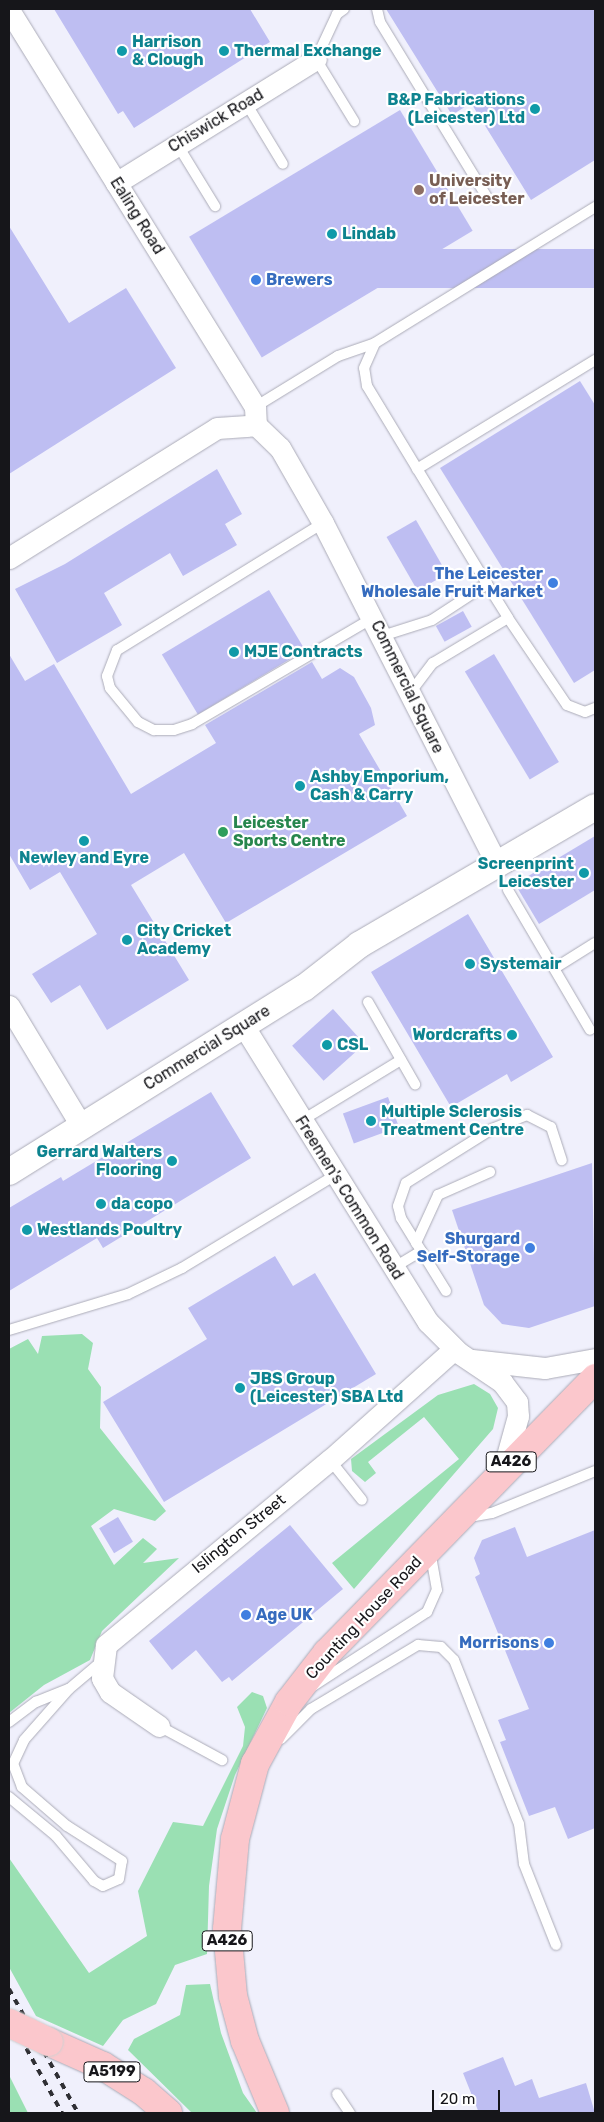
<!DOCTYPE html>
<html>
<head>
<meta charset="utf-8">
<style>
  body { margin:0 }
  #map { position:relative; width:604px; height:2122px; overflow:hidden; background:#f0f0fc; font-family:Rubik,sans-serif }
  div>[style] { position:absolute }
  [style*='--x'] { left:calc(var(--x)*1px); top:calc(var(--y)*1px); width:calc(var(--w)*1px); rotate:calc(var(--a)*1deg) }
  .green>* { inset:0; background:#9ae0b3 }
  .building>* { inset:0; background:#bebef2; transform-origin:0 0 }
  .roads { filter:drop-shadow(0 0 1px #ababb7) drop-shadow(0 0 1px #ababb7) }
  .service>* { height:10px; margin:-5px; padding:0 5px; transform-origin:5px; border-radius:5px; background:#fff }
  .minor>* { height:21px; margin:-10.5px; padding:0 10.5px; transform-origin:10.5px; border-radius:10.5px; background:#fff }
  .tertiary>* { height:26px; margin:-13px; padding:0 13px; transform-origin:13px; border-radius:13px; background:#fff }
  .primary>* { height:28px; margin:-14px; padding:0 14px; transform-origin:14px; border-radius:14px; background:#fbc7cc }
  .rail>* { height:4px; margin-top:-2px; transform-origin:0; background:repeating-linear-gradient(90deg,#2f2f34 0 6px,transparent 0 12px) }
  .bridges { filter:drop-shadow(0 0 1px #d0d0d1) drop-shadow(0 0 1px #d0d0d1) }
  .primary-bridge>* { height:28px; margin:-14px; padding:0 14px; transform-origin:14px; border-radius:14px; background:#fbc7cc }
  .dots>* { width:14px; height:14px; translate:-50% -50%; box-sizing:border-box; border:2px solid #fff; border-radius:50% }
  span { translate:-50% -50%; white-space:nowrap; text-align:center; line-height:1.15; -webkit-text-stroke:4.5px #fff; paint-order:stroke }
  .shield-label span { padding:1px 4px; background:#fff; border:1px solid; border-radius:4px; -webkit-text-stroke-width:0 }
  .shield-label { font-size:15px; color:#16161a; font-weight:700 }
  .culture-label { font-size:16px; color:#0d838f; font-weight:700 }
  .left { translate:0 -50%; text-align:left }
  .right { translate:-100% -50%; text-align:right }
  .street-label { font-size:16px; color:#16161a }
  .education-label { font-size:16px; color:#785e54; font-weight:700 }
  .shop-label { font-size:16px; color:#366cbe; font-weight:700 }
  .leisure-label { font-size:16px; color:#27864d; font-weight:700 }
  .frame { position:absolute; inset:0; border:10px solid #16161a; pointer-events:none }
  .scale { position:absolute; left:432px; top:2090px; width:68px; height:22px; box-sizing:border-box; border:2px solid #16161a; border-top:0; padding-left:6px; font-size:15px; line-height:18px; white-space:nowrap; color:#16161a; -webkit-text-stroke:4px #fff; paint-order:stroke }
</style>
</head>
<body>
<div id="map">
  <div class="green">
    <i style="clip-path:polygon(82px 1334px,93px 1343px,88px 1369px,101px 1387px,100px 1428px,166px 1511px,155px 1521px,114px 1509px,91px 1526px,114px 1565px,143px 1538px,157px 1549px,143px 1563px,179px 1558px,102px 1631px,90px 1660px,44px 1685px,9px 1713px,9px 1349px,28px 1339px,38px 1354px,42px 1336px)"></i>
    <i style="clip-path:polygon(474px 1384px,490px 1394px,498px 1408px,493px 1429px,354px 1589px,332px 1563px,459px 1459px,424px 1417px,368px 1462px,376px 1473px,365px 1482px,352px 1471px,351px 1459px,438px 1395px)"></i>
    <i style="clip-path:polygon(252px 1692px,263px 1696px,267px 1708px,235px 1775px,217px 1829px,209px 1886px,207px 1954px,175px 1965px,156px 2004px,123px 2020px,103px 2046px,36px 2016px,9px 1967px,9px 1858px,89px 1973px,147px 1936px,138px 1891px,173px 1822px,203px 1826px,243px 1746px,245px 1727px,237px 1707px)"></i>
    <i style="clip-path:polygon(210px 1984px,221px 2033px,243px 2093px,257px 2113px,192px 2113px,128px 2050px,134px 2039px,180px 2015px,186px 1985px)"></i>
    <i style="clip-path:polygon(9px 2075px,28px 2113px,9px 2113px)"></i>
  </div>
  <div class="building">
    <i style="clip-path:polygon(54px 9px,250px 9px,270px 42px,134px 128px,123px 111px,118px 114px)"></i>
    <i style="clip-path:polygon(386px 9px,595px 9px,595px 160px,531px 200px,471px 103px,452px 115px)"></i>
    <i style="left:400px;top:110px;width:141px;height:246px;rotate:59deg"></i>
    <i style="clip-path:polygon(9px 226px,69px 323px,126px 288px,176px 368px,9px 474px)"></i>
    <i style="left:595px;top:249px;width:39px;height:241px;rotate:90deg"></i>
    <i style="clip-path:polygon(580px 381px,595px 405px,595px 670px,574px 683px,440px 468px)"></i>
    <i style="clip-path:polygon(217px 469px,242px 514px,225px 524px,237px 545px,183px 576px,170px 553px,104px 593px,122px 625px,57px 663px,15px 589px,65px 564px)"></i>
    <i style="left:416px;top:520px;width:62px;height:34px;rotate:60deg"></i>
    <i style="left:269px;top:590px;width:70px;height:125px;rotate:59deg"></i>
    <i style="left:463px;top:611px;width:18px;height:31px;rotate:61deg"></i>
    <i style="clip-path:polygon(9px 654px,25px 681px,54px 664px,131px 794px,216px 743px,205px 725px,312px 662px,322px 679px,340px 668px,354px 677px,371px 708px,375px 725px,359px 734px,407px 816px,226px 923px,184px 853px,131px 885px,189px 980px,107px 1030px,80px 985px,51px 1003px,32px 974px,97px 934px,60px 872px,30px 890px,9px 854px)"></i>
    <i style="left:494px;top:654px;width:126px;height:34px;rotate:59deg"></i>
    <i style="clip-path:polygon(595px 836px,595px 890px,539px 924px,515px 884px)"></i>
    <i style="clip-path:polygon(468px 914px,553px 1057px,511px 1082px,507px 1074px,451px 1107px,371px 972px)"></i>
    <i style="left:333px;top:1009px;width:47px;height:55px;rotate:48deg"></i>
    <i style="clip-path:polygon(211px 1092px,251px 1158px,103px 1248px,97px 1238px,9px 1291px,9px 1208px,61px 1177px,63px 1181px)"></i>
    <i style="left:388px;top:1097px;width:32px;height:48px;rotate:70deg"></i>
    <i style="clip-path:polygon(592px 1163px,595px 1306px,529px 1328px,502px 1324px,484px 1305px,452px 1210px)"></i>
    <i style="clip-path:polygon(275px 1256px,293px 1286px,315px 1273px,376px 1374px,164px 1502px,103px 1402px,207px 1339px,188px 1308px)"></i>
    <i style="left:118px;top:1517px;width:29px;height:22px;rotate:59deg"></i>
    <i style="clip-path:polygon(290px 1525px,343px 1589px,232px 1681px,229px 1677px,222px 1682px,196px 1650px,172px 1670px,149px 1641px)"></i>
    <i style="clip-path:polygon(515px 1527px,527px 1557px,595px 1530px,595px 1828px,568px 1839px,555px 1807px,529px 1816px,500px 1742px,506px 1740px,498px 1720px,529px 1709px,475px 1577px,480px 1574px,474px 1558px,482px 1540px)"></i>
    <i style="clip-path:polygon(503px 2057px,515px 2086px,532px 2079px,539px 2098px,586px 2083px,595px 2113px,479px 2113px,463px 2073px)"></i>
  </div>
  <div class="roads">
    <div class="service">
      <i style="--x:344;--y:9;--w:9;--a:144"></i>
      <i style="--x:337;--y:14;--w:50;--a:115"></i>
      <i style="--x:316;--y:59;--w:73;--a:58.5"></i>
      <i style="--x:377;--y:9;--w:13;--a:77"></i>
      <i style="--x:380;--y:22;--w:207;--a:58.6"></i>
      <i style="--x:246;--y:103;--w:71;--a:58.8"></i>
      <i style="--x:177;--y:144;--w:73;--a:58.5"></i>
      <i style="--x:255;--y:407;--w:97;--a:-31.6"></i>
      <i style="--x:338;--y:356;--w:39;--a:-19"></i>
      <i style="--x:417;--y:469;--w:209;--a:-31.5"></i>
      <i style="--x:323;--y:523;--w:242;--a:148.3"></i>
      <i style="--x:117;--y:650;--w:28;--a:111"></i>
      <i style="--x:107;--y:676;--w:12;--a:76"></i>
      <i style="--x:110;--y:688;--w:44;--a:50.5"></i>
      <i style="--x:138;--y:722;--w:18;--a:27"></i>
      <i style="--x:154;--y:730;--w:20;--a:0"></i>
      <i style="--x:174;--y:730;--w:19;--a:-18"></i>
      <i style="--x:192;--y:724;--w:210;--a:-30.4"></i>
      <i style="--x:487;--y:584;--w:40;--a:58"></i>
      <i style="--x:382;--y:636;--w:52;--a:-17.7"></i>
      <i style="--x:432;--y:620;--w:66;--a:-33.2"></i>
      <i style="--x:487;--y:584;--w:232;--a:-121.2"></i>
      <i style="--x:367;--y:386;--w:18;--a:-99"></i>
      <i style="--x:364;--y:368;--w:27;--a:-66"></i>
      <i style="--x:375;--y:343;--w:259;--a:-31.7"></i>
      <i style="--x:410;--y:693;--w:38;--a:-53"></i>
      <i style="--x:433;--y:663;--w:87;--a:-31"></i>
      <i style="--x:508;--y:618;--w:105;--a:55.9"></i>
      <i style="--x:567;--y:705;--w:19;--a:21"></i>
      <i style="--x:585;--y:712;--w:11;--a:-22"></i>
      <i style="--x:508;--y:890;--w:162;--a:59.6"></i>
      <i style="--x:555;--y:968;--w:47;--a:-32"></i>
      <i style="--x:368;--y:1002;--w:95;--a:60.2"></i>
      <i style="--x:301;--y:1121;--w:117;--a:-31.4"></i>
      <i style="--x:416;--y:1243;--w:53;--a:-65.4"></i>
      <i style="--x:438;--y:1195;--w:57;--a:-23.9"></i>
      <i style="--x:393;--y:1268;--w:33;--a:-31"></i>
      <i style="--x:446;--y:1291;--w:86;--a:-121.7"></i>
      <i style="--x:401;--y:1218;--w:12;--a:-104"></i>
      <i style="--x:398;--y:1206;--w:24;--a:-71"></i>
      <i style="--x:406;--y:1183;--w:102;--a:-32.1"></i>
      <i style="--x:492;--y:1129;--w:38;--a:-22"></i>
      <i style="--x:527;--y:1115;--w:27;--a:27"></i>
      <i style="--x:551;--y:1127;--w:35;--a:72"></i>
      <i style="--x:9;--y:1330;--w:124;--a:-16.8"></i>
      <i style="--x:128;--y:1294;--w:60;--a:-25.7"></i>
      <i style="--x:182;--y:1268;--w:178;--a:-31.2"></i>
      <i style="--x:330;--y:1460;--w:51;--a:51.3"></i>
      <i style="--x:469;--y:1517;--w:23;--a:-10"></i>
      <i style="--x:492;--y:1513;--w:111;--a:-22.2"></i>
      <i style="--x:313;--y:1686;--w:136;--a:-33"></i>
      <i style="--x:427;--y:1612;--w:24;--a:-66"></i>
      <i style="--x:437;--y:1590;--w:40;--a:-100"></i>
      <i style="--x:9;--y:1722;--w:34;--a:-37"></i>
      <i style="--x:36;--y:1702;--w:35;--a:-22"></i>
      <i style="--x:159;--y:1726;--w:72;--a:28.4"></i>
      <i style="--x:281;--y:1739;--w:42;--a:-45"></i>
      <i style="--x:311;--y:1709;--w:125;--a:-30.9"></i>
      <i style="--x:418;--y:1645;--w:23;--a:5"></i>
      <i style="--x:441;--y:1647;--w:18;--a:45"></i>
      <i style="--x:454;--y:1660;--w:176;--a:68.4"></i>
      <i style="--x:519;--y:1824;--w:40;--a:82.9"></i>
      <i style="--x:524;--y:1864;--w:87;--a:68.4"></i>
      <i style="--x:9;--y:1797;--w:61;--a:39.7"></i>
      <i style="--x:56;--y:1836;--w:59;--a:49.8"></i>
      <i style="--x:94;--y:1881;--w:10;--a:29"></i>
      <i style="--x:103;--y:1886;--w:17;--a:-24"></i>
      <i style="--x:119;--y:1879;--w:18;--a:-81"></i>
      <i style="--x:122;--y:1861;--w:65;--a:-147.5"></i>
      <i style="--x:67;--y:1826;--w:60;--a:-139.1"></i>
      <i style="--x:22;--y:1787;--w:25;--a:-111"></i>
      <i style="--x:13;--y:1764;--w:26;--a:-65"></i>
      <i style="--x:24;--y:1740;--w:68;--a:-48.6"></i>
      <i style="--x:69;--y:1689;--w:42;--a:-40.2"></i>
      <i style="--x:337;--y:2094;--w:23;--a:56"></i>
    </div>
    <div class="minor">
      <i style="--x:9;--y:10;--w:467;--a:58.2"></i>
      <i style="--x:255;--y:407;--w:18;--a:87"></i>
      <i style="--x:116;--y:183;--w:235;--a:-31.8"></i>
      <i style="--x:9;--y:558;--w:245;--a:-32"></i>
      <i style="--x:217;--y:428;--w:39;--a:-4"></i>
      <i style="--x:256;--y:425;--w:33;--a:44"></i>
      <i style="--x:280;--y:448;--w:86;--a:60.2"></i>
      <i style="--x:323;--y:523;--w:381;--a:63"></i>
      <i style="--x:9;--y:1006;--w:141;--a:58.9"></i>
      <i style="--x:243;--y:1025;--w:350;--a:58.1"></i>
      <i style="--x:428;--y:1322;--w:44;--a:45"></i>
      <i style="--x:459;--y:1353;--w:52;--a:34"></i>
      <i style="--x:502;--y:1382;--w:25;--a:53"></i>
      <i style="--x:517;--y:1402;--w:14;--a:86"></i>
      <i style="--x:518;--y:1416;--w:56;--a:105.5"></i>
      <i style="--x:472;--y:1360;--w:73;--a:6.3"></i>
      <i style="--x:545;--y:1368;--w:51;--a:-10.2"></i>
      <i style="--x:159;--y:1726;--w:60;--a:-145.2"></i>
      <i style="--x:110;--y:1692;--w:16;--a:-120"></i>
      <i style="--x:102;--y:1678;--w:33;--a:-83"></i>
      <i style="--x:106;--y:1645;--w:291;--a:-39.6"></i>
      <i style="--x:330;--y:1460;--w:166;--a:-41.8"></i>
    </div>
    <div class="tertiary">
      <i style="--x:9;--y:1172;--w:348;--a:-32"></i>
      <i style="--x:304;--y:988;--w:70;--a:-38"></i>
      <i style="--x:359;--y:945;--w:273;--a:-30.3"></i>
    </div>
    <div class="primary">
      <i style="--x:49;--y:2042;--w:59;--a:24"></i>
      <i style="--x:103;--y:2066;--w:49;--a:32.4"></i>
      <i style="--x:144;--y:2092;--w:32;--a:41"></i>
      <i style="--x:275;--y:2113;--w:78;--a:-112.6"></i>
      <i style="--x:245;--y:2041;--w:47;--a:-104.9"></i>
      <i style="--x:233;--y:1996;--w:67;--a:-95.1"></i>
      <i style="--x:227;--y:1929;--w:90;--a:-84.9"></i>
      <i style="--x:235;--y:1839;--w:78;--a:-75.1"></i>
      <i style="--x:255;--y:1764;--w:71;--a:-61.3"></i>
      <i style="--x:289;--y:1702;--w:62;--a:-52.2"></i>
      <i style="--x:327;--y:1653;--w:384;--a:-45.7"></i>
    </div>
  </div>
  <div class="rail">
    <i style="--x:9;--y:1989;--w:142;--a:60.9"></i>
    <i style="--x:9;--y:2017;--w:110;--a:61.1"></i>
  </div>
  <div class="bridges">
    <div class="primary-bridge">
      <i style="--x:9;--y:2023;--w:44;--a:25.4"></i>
    </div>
  </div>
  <div class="dots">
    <i style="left:122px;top:51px;background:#0f9aa8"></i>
    <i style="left:224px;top:51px;background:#0f9aa8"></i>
    <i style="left:535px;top:109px;background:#0f9aa8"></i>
    <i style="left:419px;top:190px;background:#8d6e63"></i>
    <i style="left:332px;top:234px;background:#0f9aa8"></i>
    <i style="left:256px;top:280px;background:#3f7fe0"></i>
    <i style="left:553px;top:583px;background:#3f7fe0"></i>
    <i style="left:234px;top:652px;background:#0f9aa8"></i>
    <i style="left:300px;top:786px;background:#0f9aa8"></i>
    <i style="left:223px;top:832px;background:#2e9e5b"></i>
    <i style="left:84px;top:841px;background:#0f9aa8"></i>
    <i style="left:584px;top:873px;background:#0f9aa8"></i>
    <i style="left:127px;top:940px;background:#0f9aa8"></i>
    <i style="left:470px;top:964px;background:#0f9aa8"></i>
    <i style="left:512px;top:1035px;background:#0f9aa8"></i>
    <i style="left:327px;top:1045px;background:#0f9aa8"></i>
    <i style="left:371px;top:1121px;background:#0f9aa8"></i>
    <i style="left:172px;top:1161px;background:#0f9aa8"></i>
    <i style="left:101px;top:1204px;background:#0f9aa8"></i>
    <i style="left:27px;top:1230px;background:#0f9aa8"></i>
    <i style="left:530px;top:1248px;background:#3f7fe0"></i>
    <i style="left:240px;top:1388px;background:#0f9aa8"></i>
    <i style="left:246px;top:1615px;background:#3f7fe0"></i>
    <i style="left:549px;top:1643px;background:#3f7fe0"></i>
  </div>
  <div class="shield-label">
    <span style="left:511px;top:1462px">A426</span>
    <span style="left:227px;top:1941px">A426</span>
    <span style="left:112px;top:2072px">A5199</span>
  </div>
  <div class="culture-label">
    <span class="left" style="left:132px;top:51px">Harrison<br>&amp; Clough</span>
    <span class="left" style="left:234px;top:51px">Thermal Exchange</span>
    <span class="right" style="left:525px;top:109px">B&amp;P Fabrications<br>(Leicester) Ltd</span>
    <span class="left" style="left:342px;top:234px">Lindab</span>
    <span class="left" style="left:244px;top:652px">MJE Contracts</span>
    <span class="left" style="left:310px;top:786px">Ashby Emporium,<br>Cash &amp; Carry</span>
    <span style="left:84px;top:858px">Newley and Eyre</span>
    <span class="right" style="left:574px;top:873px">Screenprint<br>Leicester</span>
    <span class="left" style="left:137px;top:940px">City Cricket<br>Academy</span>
    <span class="left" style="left:480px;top:964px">Systemair</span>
    <span class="right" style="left:502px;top:1035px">Wordcrafts</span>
    <span class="left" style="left:337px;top:1045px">CSL</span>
    <span class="left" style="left:381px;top:1121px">Multiple Sclerosis<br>Treatment Centre</span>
    <span class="right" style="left:162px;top:1161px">Gerrard Walters<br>Flooring</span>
    <span class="left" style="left:111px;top:1204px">da copo</span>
    <span class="left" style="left:37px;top:1230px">Westlands Poultry</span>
    <span class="left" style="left:250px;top:1388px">JBS Group<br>(Leicester) SBA Ltd</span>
  </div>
  <div class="street-label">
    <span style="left:216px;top:121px;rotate:-31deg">Chiswick Road</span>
    <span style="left:137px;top:216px;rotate:58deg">Ealing Road</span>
    <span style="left:407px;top:687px;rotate:64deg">Commercial Square</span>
    <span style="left:207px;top:1048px;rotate:-32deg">Commercial Square</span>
    <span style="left:349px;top:1198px;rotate:58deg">Freemen's Common Road</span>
    <span style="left:239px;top:1534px;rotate:-39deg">Islington Street</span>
    <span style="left:364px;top:1618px;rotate:-47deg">Counting House Road</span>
  </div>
  <div class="education-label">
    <span class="left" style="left:429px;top:190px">University<br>of Leicester</span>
  </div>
  <div class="shop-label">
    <span class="left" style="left:266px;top:280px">Brewers</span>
    <span class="right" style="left:543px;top:583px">The Leicester<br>Wholesale Fruit Market</span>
    <span class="right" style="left:520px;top:1248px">Shurgard<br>Self-Storage</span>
    <span class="left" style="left:256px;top:1615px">Age UK</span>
    <span class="right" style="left:539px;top:1643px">Morrisons</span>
  </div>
  <div class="leisure-label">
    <span class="left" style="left:233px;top:832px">Leicester<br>Sports Centre</span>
  </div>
  <div class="frame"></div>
  <div class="scale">20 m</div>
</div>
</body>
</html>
